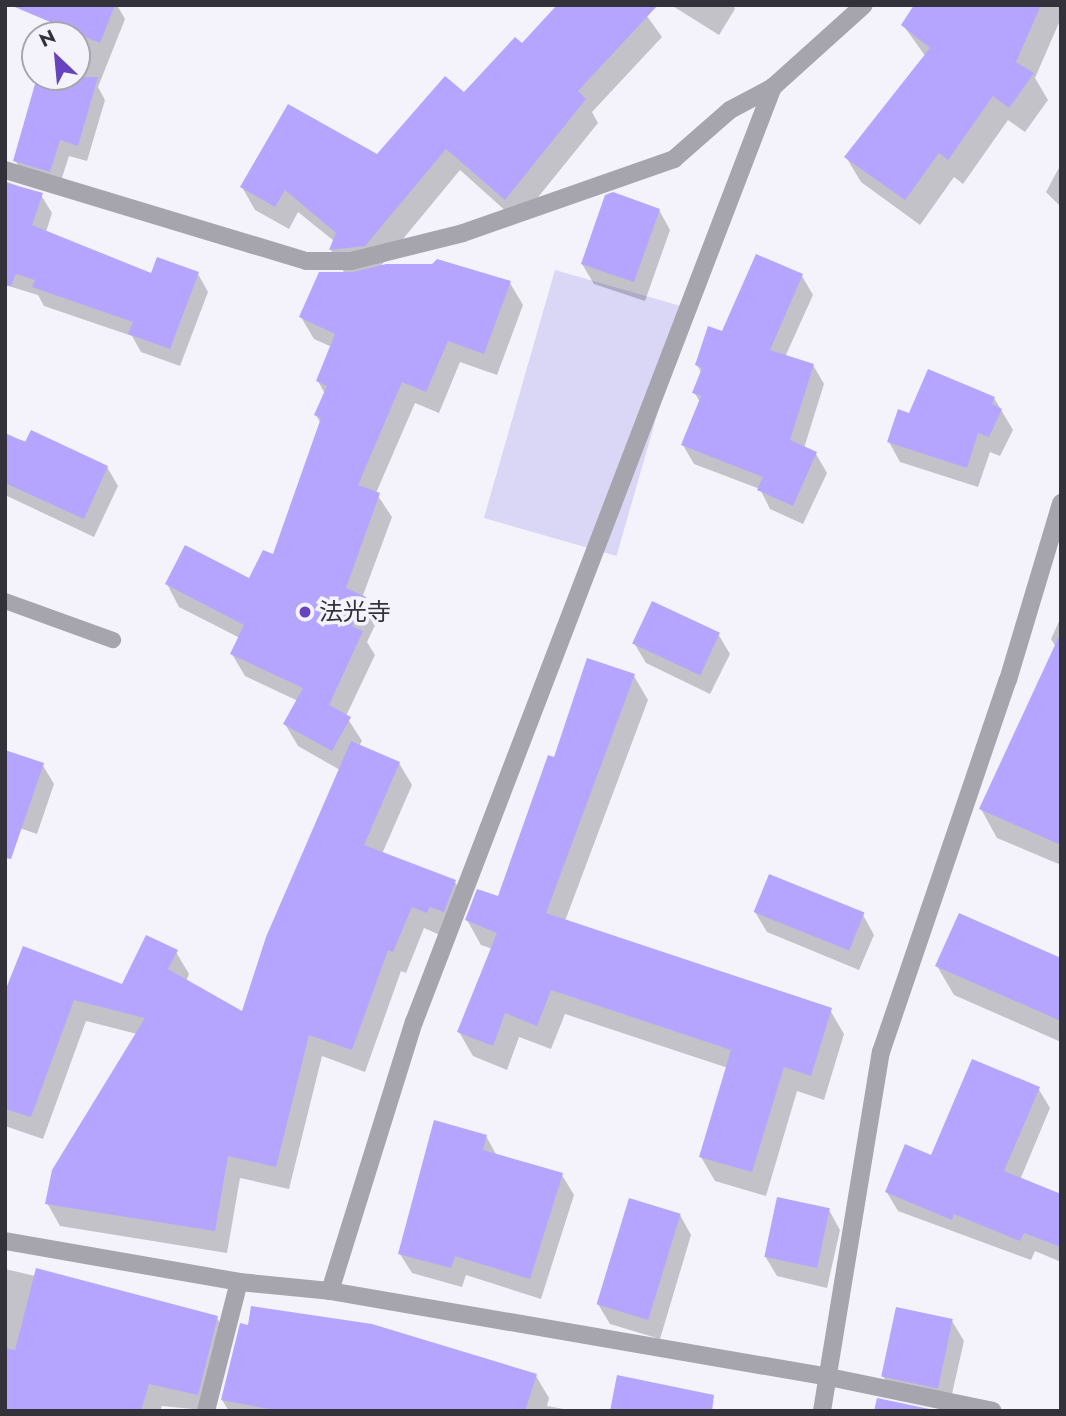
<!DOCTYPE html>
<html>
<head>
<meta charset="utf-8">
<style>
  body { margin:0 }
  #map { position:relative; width:1066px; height:1416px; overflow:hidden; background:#f4f3fc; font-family:Jost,"Noto Sans JP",sans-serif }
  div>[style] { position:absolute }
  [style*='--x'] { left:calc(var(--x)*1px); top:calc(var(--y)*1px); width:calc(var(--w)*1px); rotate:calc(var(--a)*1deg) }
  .green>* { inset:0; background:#dad6f5; transform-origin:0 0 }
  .shadow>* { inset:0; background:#0003 }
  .building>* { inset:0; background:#b5a5fe; transform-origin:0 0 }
  .service>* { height:16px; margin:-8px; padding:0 8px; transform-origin:8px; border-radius:8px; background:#a6a5ae }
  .minor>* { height:18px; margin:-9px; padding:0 9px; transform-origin:9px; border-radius:9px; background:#a6a5ae }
  .dots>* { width:19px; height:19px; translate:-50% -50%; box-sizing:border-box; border:4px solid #f4f3fc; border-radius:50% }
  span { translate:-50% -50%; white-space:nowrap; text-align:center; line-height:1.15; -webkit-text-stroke:7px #f4f3fc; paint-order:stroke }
  .poi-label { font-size:24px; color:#33323b }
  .left { translate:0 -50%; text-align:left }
  .frame { position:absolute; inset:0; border:7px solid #33323b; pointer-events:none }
  .north { position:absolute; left:21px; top:21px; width:70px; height:70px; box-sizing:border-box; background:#f4f3fc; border:2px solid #a7a6af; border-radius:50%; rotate:334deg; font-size:19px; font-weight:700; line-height:28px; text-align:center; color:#33323b }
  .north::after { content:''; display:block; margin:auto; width:24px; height:32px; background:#6744bd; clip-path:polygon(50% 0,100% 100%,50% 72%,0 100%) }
</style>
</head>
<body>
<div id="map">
  <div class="green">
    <i style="left:555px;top:270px;width:138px;height:258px;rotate:16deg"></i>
  </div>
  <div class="shadow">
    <i style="clip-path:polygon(73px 5px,117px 5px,125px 19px,98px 87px,105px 100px,87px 161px,69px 156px,59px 187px,25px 177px,15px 160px,39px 77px,77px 77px,77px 35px,61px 35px)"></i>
    <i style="clip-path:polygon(639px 5px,662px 37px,592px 112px,598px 123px,518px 222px,460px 170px,379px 268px,510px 283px,523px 305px,497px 375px,460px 362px,439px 413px,415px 403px,376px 493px,392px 517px,362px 598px,377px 621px,367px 642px,375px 655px,346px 716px,362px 741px,359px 746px,399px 763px,412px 785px,382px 854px,455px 882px,468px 904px,440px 935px,424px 928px,406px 973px,401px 971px,365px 1072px,322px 1056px,289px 1189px,240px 1178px,227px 1253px,60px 1226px,47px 1203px,137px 1034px,86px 1021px,43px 1139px,5px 1126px,5px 1005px,123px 986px,176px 952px,189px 974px,186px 981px,243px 1014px,340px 770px,298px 746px,285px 724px,298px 701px,245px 676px,232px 654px,240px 638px,179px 607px,167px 584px,250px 581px,274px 557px,321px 424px,316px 415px,325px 394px,318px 381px,332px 347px,314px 339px,301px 317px,345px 274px,331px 250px,334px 241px,298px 212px,289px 229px,255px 210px,242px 187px,377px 156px,464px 94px,522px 45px)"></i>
    <i style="clip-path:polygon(671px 5px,733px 5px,735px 9px,719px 35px)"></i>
    <i style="clip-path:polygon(916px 5px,1061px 5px,1061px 18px,1035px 78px,1048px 100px,1025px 132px,1008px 120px,963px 184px,954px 177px,920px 225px,861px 182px,846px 157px,926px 57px,903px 25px)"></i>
    <i style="clip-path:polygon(1061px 164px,1061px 207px,1046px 192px)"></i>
    <i style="clip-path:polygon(5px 181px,41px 195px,52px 213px,46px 232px,152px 275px,198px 274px,208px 292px,180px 366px,141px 352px,132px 336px,44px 306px,38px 295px,5px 285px)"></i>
    <i style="clip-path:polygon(659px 210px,670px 230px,645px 301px,594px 284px,582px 264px)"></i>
    <i style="clip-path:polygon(802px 276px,813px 295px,785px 357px,813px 365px,824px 384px,804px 448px,816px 454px,827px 473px,803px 524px,770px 509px,760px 489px,694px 464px,683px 445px,700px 402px,694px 392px,702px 374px,697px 365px,723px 334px)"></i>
    <i style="clip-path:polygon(994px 398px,1013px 430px,1000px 456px,990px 452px,978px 487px,900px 462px,889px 442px,910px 415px)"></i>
    <i style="clip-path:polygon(5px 435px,107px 467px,118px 486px,94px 537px,5px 495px)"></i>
    <i style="clip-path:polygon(1061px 617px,1061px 865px,997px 838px,981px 809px,1056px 647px,1051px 639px)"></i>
    <i style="clip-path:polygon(718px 634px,730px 654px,710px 694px,646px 663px,634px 643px)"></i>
    <i style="clip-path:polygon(634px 676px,648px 700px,565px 921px,830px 1010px,844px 1034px,824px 1100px,797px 1091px,766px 1196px,715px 1181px,701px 1157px,728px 1068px,565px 1014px,551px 1049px,519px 1037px,507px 1070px,473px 1056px,459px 1032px,493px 949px,481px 945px,467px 920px,499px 899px,555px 760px)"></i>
    <i style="clip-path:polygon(42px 764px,54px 784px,37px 834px,5px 823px)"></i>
    <i style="clip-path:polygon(755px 912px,863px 915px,874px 935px,859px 970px,767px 932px)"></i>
    <i style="clip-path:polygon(1061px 960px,1061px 1042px,954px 995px,937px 966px)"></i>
    <i style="clip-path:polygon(1038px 1088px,1050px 1108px,1020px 1180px,1061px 1196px,1061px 1262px,1035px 1251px,1031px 1260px,898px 1211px,886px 1191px)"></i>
    <i style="clip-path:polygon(486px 1136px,497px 1156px,562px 1175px,574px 1195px,541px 1299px,466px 1275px,462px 1287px,412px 1273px,400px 1254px)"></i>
    <i style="clip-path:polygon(829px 1210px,840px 1230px,827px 1288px,777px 1276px,765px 1256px)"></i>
    <i style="clip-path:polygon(680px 1215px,691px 1235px,660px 1339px,610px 1324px,598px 1304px)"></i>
    <i style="clip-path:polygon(5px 1269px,217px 1318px,231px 1341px,213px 1411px,162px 1406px,160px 1411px,5px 1411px)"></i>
    <i style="clip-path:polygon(952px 1321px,964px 1341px,949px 1407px,895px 1396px,883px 1376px)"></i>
    <i style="clip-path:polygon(250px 1327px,444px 1411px,229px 1411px,222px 1400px)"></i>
    <i style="clip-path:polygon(536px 1376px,549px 1398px,547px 1406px,575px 1411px,469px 1411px)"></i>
  </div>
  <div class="building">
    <i style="clip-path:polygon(10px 5px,115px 5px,100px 43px)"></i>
    <i style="clip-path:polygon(557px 5px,658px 5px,578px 91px,586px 99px,505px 200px,446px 149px,365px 246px,329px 250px,336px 233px,285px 190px,275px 207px,240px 187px,288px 104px,377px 154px,445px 76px,464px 92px,515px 37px,522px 43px)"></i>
    <i style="clip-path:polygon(914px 5px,1041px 5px,1016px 62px,1034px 73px,1009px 108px,993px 96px,948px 160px,939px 153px,905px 200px,844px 157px,930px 48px,901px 25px)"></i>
    <i style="clip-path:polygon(37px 77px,98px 77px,78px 146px,60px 140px,50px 172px,13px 161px)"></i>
    <i style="clip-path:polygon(7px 183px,43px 193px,32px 225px,151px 273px,157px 257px,199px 272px,170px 349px,128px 334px,133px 322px,32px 287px,35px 280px,16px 274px,11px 286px,5px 285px)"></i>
    <i style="clip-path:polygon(613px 192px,660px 209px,634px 282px,581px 264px,605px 195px)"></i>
    <i style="clip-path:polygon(756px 254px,803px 274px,770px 350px,814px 364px,790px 440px,817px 452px,793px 506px,757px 490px,763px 477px,681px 445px,701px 396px,692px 393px,702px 368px,695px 365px,708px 326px,722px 331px)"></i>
    <i style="clip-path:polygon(437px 259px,511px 281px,484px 354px,448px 341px,426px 392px,402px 382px,358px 485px,380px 493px,346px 588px,366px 597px,352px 626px,363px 631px,329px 705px,351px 717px,332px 751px,283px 724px,303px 688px,230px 654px,244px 625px,165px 584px,185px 545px,249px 578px,263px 550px,273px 554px,321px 418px,314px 415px,327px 386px,316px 381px,335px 334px,299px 317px,319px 272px,353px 272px,386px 264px,432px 264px)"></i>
    <i style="clip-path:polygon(928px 369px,995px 397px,992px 404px,1002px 409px,989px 437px,978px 433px,967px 468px,887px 442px,898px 409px,909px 413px)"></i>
    <i style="clip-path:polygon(31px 430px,108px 466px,84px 519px,5px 483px,5px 433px,25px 442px)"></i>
    <i style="left:652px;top:601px;width:75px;height:47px;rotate:25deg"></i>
    <i style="clip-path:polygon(1061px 632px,1061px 845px,979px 809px)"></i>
    <i style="clip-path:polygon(587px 658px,635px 674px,546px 913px,832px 1008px,811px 1076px,784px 1067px,752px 1172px,699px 1157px,731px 1050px,551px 990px,537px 1026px,505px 1013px,493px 1046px,457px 1032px,497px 933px,465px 920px,477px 889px,498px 896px,548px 755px,554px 757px)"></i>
    <i style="clip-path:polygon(351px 741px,400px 762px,364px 845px,456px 880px,444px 912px,430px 907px,427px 913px,412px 907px,393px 952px,388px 950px,352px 1050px,309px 1035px,276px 1167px,228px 1156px,215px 1231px,45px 1204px,52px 1170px,145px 1018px,74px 1000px,31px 1117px,5px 1109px,5px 991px,23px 946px,122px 984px,146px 935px,178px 950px,168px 969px,242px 1011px,266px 937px)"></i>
    <i style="clip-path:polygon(5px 750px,44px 763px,11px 859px,5px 858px)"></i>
    <i style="left:769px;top:874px;width:103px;height:41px;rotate:22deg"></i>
    <i style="clip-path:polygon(959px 913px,1061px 958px,1061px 1021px,935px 966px)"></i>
    <i style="clip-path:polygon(972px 1059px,1040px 1087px,1004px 1171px,1061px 1194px,1061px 1247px,1024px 1233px,1020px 1241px,954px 1214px,952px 1220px,885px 1192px,905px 1144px,931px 1155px)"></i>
    <i style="clip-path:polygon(434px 1120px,487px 1135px,483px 1150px,563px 1173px,530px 1279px,455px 1256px,451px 1268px,398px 1254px)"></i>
    <i style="left:777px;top:1197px;width:54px;height:61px;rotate:12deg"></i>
    <i style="left:629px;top:1198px;width:54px;height:111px;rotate:17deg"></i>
    <i style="clip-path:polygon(36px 1268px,218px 1316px,198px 1395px,149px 1384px,141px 1411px,5px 1411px,5px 1348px,15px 1350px)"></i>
    <i style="clip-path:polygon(251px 1306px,372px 1324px,537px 1374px,525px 1411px,280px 1411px,221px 1400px,240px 1323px,248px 1325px)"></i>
    <i style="left:896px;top:1307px;width:58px;height:71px;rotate:12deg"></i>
    <i style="clip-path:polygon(617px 1375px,714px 1395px,712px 1411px,610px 1411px)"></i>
    <i style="clip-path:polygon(877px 1398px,934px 1410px,874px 1411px)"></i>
  </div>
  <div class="service">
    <i style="--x:5;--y:601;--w:115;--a:19.9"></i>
  </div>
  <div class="minor">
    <i style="--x:5;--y:170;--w:314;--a:16.8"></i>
    <i style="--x:306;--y:261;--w:45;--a:0"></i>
    <i style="--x:351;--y:261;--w:115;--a:-14"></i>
    <i style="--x:463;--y:233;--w:224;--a:-19.3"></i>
    <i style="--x:674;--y:159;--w:74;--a:-41.2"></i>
    <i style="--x:730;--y:110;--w:49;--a:-28.1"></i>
    <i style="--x:773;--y:87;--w:122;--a:-42"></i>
    <i style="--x:5;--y:1241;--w:238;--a:9.9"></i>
    <i style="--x:239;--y:1282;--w:91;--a:5.6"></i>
    <i style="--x:330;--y:1291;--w:506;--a:9.78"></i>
    <i style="--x:829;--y:1377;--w:167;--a:11.7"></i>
    <i style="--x:330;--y:1291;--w:282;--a:-72.7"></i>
    <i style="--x:414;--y:1022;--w:1002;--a:-69"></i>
    <i style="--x:206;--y:1411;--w:133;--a:-75.7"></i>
    <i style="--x:822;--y:1411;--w:364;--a:-80.7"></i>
    <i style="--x:881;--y:1052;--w:393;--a:-71.2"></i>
    <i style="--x:1008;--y:680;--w:185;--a:-73.3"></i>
  </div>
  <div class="dots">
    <i style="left:305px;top:612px;background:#6744bd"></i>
  </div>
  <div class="poi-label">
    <span class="left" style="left:319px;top:612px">法光寺</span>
  </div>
  <div class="frame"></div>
  <div class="north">N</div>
</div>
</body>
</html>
